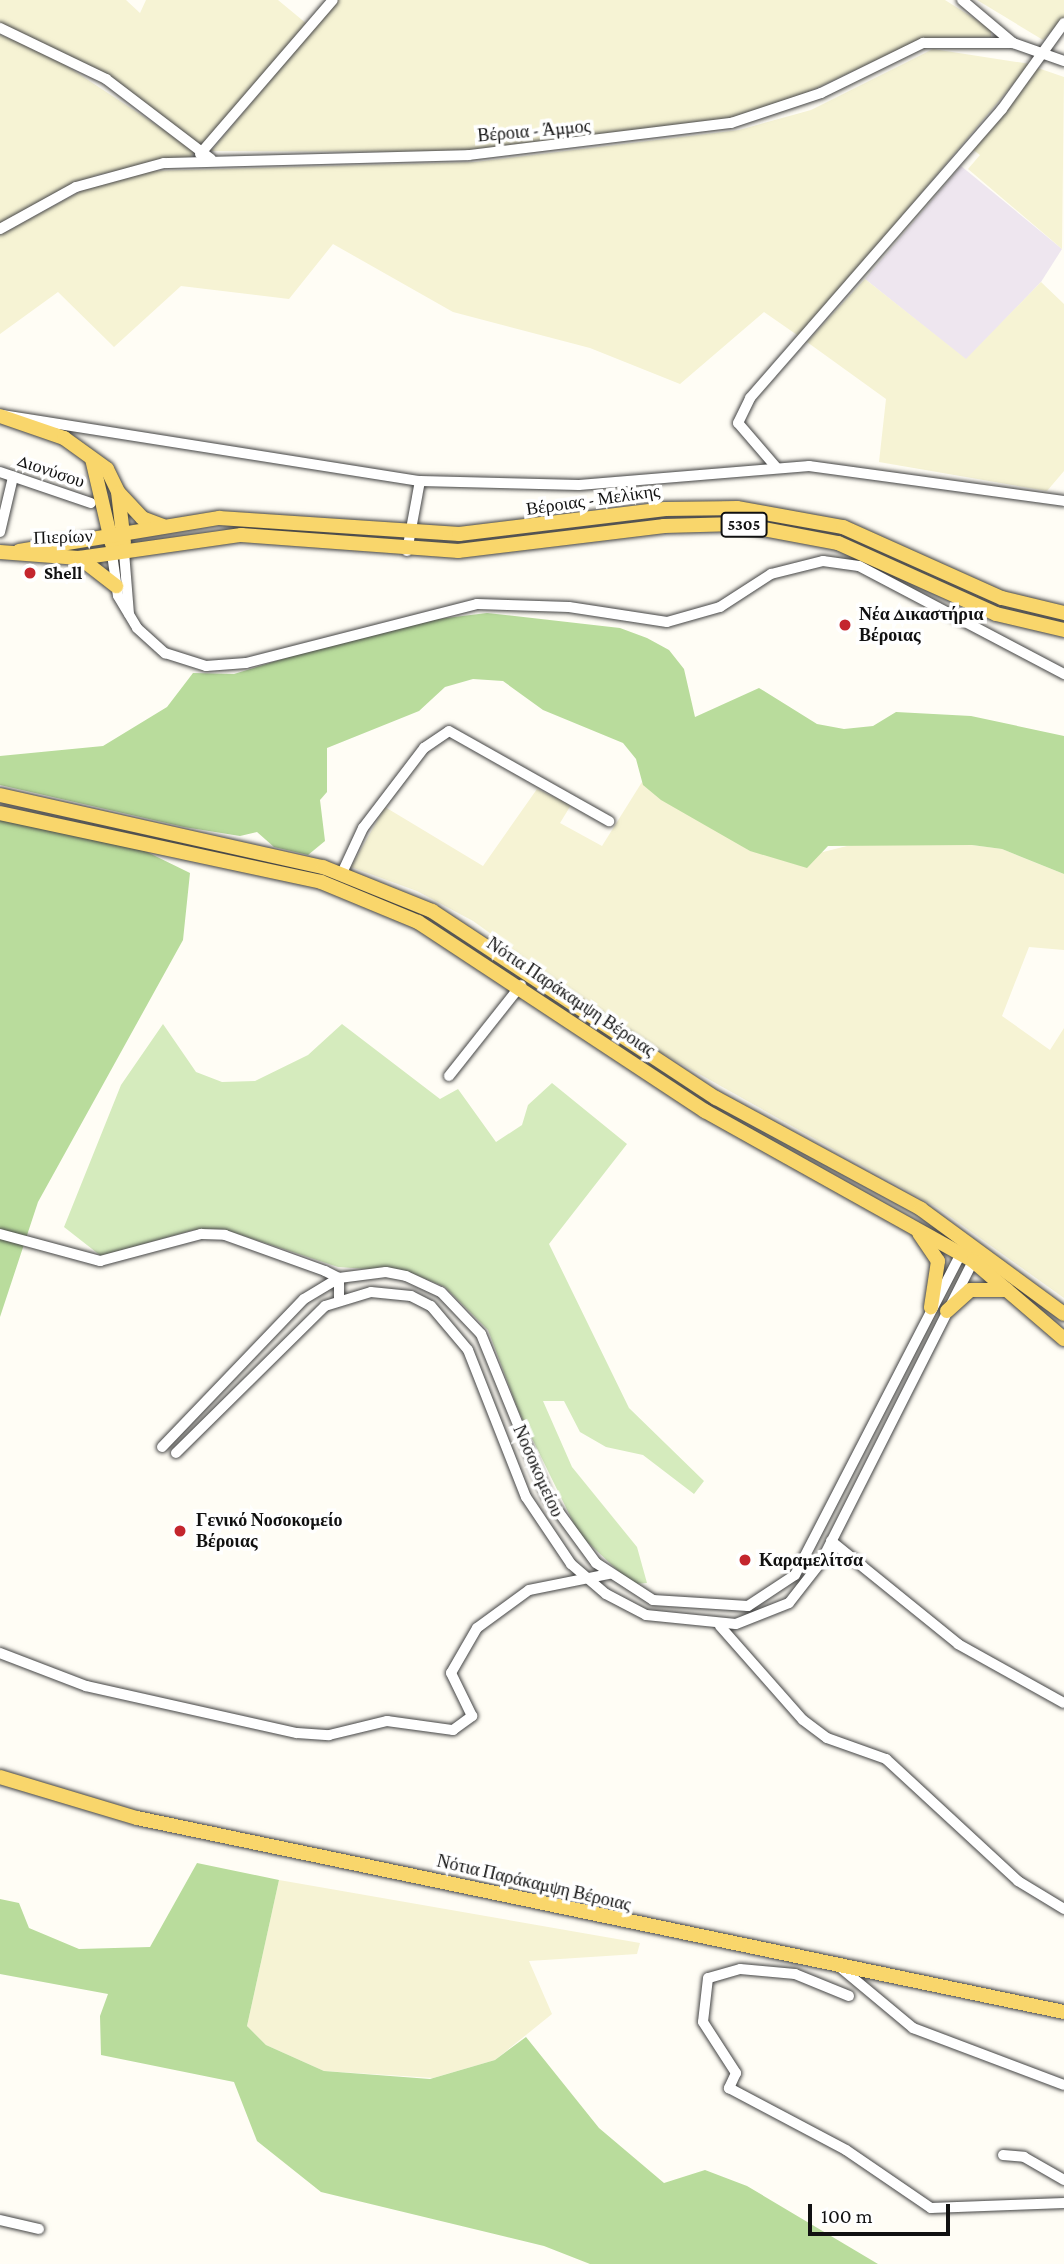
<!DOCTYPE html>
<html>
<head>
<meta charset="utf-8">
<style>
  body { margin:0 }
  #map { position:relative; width:1064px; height:2264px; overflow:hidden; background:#fffdf5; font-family:"Crimson Pro",serif }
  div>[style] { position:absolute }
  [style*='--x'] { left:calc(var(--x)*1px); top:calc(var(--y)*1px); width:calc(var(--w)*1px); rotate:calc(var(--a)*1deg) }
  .industrial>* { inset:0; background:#eee6ef }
  .farmland>* { inset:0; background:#f6f3d4 }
  .green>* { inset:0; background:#d5ebbd }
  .forest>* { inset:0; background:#b9dc9c }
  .roads { filter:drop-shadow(0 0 2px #444) drop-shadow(0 0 2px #444) }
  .minor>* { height:10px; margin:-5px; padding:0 5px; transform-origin:5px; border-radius:5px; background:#fff }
  .major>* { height:14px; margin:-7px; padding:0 7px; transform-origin:7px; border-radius:7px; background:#f9d66b }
  .dots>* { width:19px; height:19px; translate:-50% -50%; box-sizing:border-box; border:4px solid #fff; border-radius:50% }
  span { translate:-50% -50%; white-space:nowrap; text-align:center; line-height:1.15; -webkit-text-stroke:7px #fff; paint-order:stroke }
  .shield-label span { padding:2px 5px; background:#fff; border:2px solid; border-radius:5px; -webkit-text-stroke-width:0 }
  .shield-label { font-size:16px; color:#111; font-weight:700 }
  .street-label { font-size:18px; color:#111 }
  .poi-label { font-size:18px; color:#111; font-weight:700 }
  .left { translate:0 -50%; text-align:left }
  .scale { position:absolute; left:808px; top:2204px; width:142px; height:32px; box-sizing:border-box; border:4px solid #111; border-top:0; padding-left:9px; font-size:21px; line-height:24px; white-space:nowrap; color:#111; -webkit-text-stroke:5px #fff; paint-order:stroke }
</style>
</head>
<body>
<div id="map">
  <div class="industrial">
    <i style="clip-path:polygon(961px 166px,1062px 249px,1041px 282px,966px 360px,865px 279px)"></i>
  </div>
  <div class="farmland">
    <i style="clip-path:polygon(0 0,126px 0,140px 13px,146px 0,278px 0,307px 24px,204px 148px,107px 76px,0 25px)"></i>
    <i style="clip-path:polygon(338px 0,945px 0,991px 29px,991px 37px,923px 38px,783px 104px,731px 119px,458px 152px,211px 151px)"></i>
    <i style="clip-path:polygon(977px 0,1064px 0,1064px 18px,1043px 40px)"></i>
    <i style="clip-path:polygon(0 35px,47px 53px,196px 151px,190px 157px,96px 175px,0 224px)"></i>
    <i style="clip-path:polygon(933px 49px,1030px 64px,800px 337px,764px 312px,680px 384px,590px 348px,453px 312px,333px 244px,289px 299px,181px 286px,114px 347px,58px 292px,0 334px,0 235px,83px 190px,150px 171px,475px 162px,739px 130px,811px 110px)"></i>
    <i style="clip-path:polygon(1038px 68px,1064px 77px,1062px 249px,968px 169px,980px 155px,972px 149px)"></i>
    <i style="clip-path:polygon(865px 279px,966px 359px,1041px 282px,1064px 304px,1064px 471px,1047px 491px,879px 462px,886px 399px,807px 342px)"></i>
    <i style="clip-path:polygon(642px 782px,750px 851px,815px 854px,867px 841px,972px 845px,1002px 849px,1064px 874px,1064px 950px,1029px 947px,1002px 1016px,1050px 1050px,1064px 1028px,1064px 1298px,938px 1208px,644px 1043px,473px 921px,417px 891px,351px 867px,385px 807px,483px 866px,537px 789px,571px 805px,560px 823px,602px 846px)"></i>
    <i style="clip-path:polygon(279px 1880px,640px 1943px,637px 1954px,529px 1961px,552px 2014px,495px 2060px,433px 2078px,324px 2071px,266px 2045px,247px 2026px)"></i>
  </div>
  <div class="green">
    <i style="clip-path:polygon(163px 1024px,196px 1072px,222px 1082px,255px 1081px,308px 1055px,342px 1024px,440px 1099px,458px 1089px,496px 1142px,522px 1125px,528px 1105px,552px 1083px,627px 1144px,549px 1244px,629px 1408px,704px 1481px,694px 1494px,643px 1455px,606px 1447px,580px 1432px,564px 1401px,543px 1401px,572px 1467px,637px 1547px,647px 1583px,632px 1584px,579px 1534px,519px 1412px,488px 1330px,445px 1287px,409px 1272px,338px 1267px,229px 1231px,193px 1230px,101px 1256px,64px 1227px,121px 1085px)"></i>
  </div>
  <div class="forest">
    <i style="clip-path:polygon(487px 613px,620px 628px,647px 638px,669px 650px,684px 669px,695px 717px,759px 688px,817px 724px,844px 729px,873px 726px,896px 712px,971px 716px,1064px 736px,1064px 874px,1002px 849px,972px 845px,828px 846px,807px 868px,750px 851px,661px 800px,643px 785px,636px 759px,623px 743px,543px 710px,503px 681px,473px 679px,445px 687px,419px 711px,327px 748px,327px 792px,320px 800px,325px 841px,308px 855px,274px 847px,257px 832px,240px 836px,184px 827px,0 785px,0 756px,103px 746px,167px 707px,193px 673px,234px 674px,397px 624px)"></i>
    <i style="clip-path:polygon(0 820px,145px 851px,190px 873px,183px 940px,38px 1202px,0 1317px)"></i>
    <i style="clip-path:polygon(197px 1863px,279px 1880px,247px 2026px,266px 2045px,324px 2071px,430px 2079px,495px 2060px,526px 2037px,599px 2128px,664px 2183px,705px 2170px,747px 2186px,878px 2264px,590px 2264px,544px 2246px,321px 2192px,257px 2141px,234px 2082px,101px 2055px,100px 2016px,108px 1994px,0 1974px,0 1899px,19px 1903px,29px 1928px,79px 1949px,150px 1947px)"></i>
  </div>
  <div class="roads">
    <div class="minor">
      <i style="--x:962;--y:0;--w:67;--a:40.1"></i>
      <i style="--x:0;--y:28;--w:118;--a:25.7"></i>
      <i style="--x:106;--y:79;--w:132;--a:37.3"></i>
      <i style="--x:200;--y:154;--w:203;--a:-49.2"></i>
      <i style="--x:0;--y:229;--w:87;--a:-28.9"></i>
      <i style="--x:76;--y:187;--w:91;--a:-15.3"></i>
      <i style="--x:164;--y:163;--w:305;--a:-1.5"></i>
      <i style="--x:469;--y:155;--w:264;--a:-7"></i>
      <i style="--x:731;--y:123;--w:95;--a:-18.4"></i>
      <i style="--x:821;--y:93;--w:114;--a:-26.1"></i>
      <i style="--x:923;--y:43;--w:90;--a:0"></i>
      <i style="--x:1013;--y:43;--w:54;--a:19.4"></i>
      <i style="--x:2;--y:415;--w:423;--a:9"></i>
      <i style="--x:420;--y:481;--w:159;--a:1.4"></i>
      <i style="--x:579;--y:485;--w:231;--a:-4.7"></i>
      <i style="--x:809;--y:466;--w:257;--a:7.8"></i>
      <i style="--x:776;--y:467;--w:58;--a:-130.8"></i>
      <i style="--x:738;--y:423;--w:28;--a:-64"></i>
      <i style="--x:750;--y:398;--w:383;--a:-48.9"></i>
      <i style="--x:1002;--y:109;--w:106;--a:-54.2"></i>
      <i style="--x:0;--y:472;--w:96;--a:18.8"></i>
      <i style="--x:0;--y:532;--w:57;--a:-76.7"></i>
      <i style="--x:407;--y:551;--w:71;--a:-79.5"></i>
      <i style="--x:124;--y:552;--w:62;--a:85.4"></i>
      <i style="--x:112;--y:554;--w:42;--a:81.9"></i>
      <i style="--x:118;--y:596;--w:37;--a:59"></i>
      <i style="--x:137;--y:628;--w:38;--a:42"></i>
      <i style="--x:165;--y:653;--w:43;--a:17.6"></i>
      <i style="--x:206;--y:666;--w:40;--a:-4.3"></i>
      <i style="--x:246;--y:663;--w:238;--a:-14.3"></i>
      <i style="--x:477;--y:604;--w:92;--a:1.9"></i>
      <i style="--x:569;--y:607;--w:99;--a:8.7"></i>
      <i style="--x:667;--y:622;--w:55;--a:-15.8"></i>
      <i style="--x:720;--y:607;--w:61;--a:-32.9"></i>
      <i style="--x:771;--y:574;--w:54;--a:-14"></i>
      <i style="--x:823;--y:561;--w:36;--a:8"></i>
      <i style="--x:859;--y:566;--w:232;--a:27.8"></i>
      <i style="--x:342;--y:873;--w:50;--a:-65"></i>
      <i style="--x:363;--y:828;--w:101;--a:-52.7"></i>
      <i style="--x:424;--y:748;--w:30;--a:-34"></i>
      <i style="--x:449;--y:731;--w:184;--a:29.4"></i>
      <i style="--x:449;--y:1076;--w:116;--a:-51.6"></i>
      <i style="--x:0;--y:1234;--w:104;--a:15.1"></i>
      <i style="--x:100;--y:1261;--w:105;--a:-15"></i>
      <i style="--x:201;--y:1234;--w:24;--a:2"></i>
      <i style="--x:225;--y:1235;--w:106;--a:19.8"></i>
      <i style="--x:325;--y:1271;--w:16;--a:27"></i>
      <i style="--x:339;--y:1278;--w:20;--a:90"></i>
      <i style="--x:162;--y:1447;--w:205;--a:-46.2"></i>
      <i style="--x:304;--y:1299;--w:41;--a:-31"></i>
      <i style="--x:339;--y:1278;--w:47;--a:-7.3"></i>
      <i style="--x:386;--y:1272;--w:20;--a:11"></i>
      <i style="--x:406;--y:1276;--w:38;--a:25"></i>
      <i style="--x:441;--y:1292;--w:58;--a:46.4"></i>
      <i style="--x:481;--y:1334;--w:175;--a:67.8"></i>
      <i style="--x:547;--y:1496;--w:83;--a:53.8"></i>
      <i style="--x:596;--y:1563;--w:68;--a:33"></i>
      <i style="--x:653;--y:1600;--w:95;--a:3.6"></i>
      <i style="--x:748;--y:1606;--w:56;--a:-33.4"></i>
      <i style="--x:795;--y:1575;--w:361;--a:-62.7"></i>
      <i style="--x:176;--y:1453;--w:209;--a:-44.6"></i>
      <i style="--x:325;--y:1306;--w:48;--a:-16.9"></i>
      <i style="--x:371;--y:1292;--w:40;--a:5.7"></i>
      <i style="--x:411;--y:1296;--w:22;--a:27"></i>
      <i style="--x:431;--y:1306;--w:57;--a:49.9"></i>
      <i style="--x:468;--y:1350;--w:158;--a:68.5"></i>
      <i style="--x:526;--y:1497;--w:81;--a:56.1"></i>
      <i style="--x:571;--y:1564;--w:46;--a:40.6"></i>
      <i style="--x:606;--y:1594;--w:45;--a:27.7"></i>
      <i style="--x:646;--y:1615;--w:90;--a:5.7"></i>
      <i style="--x:736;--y:1624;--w:57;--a:-21.6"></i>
      <i style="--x:789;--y:1603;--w:52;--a:-52"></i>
      <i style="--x:821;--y:1562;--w:337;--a:-63.2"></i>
      <i style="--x:831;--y:1541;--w:164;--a:39"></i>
      <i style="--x:958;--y:1644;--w:121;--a:29.1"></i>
      <i style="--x:720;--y:1626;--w:125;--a:48.6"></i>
      <i style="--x:803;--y:1720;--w:30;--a:37"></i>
      <i style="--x:827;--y:1738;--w:63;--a:19.6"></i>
      <i style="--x:886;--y:1759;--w:180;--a:42.7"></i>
      <i style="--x:1018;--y:1881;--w:54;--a:31.3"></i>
      <i style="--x:0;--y:1653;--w:92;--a:21"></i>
      <i style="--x:86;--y:1686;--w:216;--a:12.6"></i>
      <i style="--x:297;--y:1733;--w:32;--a:4"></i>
      <i style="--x:329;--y:1735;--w:60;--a:-13.6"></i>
      <i style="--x:387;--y:1721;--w:67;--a:7.8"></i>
      <i style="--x:453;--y:1730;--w:24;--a:-36"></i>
      <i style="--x:472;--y:1716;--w:48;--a:-116"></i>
      <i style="--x:451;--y:1673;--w:52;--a:-60"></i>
      <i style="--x:477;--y:1628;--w:64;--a:-36.2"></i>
      <i style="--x:529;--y:1590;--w:82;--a:-11.3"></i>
      <i style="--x:841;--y:1968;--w:94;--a:39.8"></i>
      <i style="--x:913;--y:2028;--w:161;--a:20.7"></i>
      <i style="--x:849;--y:1996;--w:58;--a:-157.8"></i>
      <i style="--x:795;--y:1974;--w:55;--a:-174.8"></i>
      <i style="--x:740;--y:1969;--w:33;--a:164"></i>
      <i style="--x:708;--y:1978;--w:44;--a:96.5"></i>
      <i style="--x:703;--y:2022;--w:61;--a:57.1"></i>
      <i style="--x:736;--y:2073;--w:17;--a:115"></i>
      <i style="--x:729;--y:2088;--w:132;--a:27.9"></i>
      <i style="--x:846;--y:2150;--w:103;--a:34.3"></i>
      <i style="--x:931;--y:2208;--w:133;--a:-2.2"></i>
      <i style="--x:1003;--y:2155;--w:21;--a:5"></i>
      <i style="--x:1024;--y:2157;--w:46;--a:29.9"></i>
      <i style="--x:0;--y:2220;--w:40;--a:13"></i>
    </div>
    <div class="major">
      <i style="--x:0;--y:416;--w:68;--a:19"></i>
      <i style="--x:64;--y:438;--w:53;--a:35.8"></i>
      <i style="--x:107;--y:469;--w:25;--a:64"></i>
      <i style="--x:118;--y:492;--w:51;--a:83.3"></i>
      <i style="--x:92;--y:459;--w:87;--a:76.8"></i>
      <i style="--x:119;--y:493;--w:34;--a:47"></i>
      <i style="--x:142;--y:518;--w:22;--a:21"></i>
      <i style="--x:19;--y:551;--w:203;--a:-9.4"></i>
      <i style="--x:219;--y:518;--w:241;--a:3.8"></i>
      <i style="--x:459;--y:534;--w:208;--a:-6.9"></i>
      <i style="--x:665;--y:509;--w:72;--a:-0.8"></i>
      <i style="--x:737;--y:508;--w:108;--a:10.2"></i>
      <i style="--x:843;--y:527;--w:174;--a:24.1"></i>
      <i style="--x:1002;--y:598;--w:64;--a:13.6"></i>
      <i style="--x:0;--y:552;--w:79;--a:4.3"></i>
      <i style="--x:79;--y:558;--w:164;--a:-8.1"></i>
      <i style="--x:241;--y:535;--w:218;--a:4.2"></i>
      <i style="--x:458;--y:551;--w:208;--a:-6.9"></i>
      <i style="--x:664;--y:526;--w:73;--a:-1.6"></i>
      <i style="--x:737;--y:524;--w:103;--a:10.7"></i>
      <i style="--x:838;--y:543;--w:173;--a:24.2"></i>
      <i style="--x:996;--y:614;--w:70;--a:13.2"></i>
      <i style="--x:80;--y:558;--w:46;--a:37.9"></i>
      <i style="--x:0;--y:795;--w:331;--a:12.6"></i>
      <i style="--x:323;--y:867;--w:118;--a:22"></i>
      <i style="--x:432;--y:911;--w:340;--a:33.4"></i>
      <i style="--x:716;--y:1098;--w:233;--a:28.4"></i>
      <i style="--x:921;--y:1209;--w:177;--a:36.3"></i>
      <i style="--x:0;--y:813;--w:328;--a:12.1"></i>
      <i style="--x:321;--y:882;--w:105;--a:22.4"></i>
      <i style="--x:418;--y:922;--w:344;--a:33.4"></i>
      <i style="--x:705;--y:1111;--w:307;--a:29.2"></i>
      <i style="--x:973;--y:1261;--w:120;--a:40.6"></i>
      <i style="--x:919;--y:1233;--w:34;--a:56"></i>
      <i style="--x:938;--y:1261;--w:47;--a:98.7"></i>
      <i style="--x:947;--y:1311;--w:31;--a:-42"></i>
      <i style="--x:970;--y:1290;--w:37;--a:0"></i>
      <i style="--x:0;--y:1777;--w:143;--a:16.7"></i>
      <i style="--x:137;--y:1818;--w:947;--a:11.82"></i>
    </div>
  </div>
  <div class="dots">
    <i style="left:30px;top:573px;background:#c4262e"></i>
    <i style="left:845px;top:625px;background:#c4262e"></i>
    <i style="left:180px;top:1531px;background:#c4262e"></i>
    <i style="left:745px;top:1560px;background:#c4262e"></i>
  </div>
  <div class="shield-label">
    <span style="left:744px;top:525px">5305</span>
  </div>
  <div class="street-label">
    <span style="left:534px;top:131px;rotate:-5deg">Βέροια - Άμμος</span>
    <span style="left:51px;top:471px;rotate:19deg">Διονύσου</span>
    <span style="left:593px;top:500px;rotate:-8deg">Βέροιας - Μελίκης</span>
    <span style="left:63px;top:537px;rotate:-2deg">Πιερίων</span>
    <span style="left:571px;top:997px;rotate:34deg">Νότια Παράκαμψη Βέροιας</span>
    <span style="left:538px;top:1471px;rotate:66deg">Νοσοκομείου</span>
    <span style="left:534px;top:1883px;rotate:13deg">Νότια Παράκαμψη Βέροιας</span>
  </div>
  <div class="poi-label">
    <span class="left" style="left:44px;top:573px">Shell</span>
    <span class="left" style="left:859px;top:625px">Νέα Δικαστήρια<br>Βέροιας</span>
    <span class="left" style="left:196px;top:1531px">Γενικό Νοσοκομείο<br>Βέροιας</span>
    <span class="left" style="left:759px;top:1560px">Καραμελίτσα</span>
  </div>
  <div class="scale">100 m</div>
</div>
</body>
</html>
